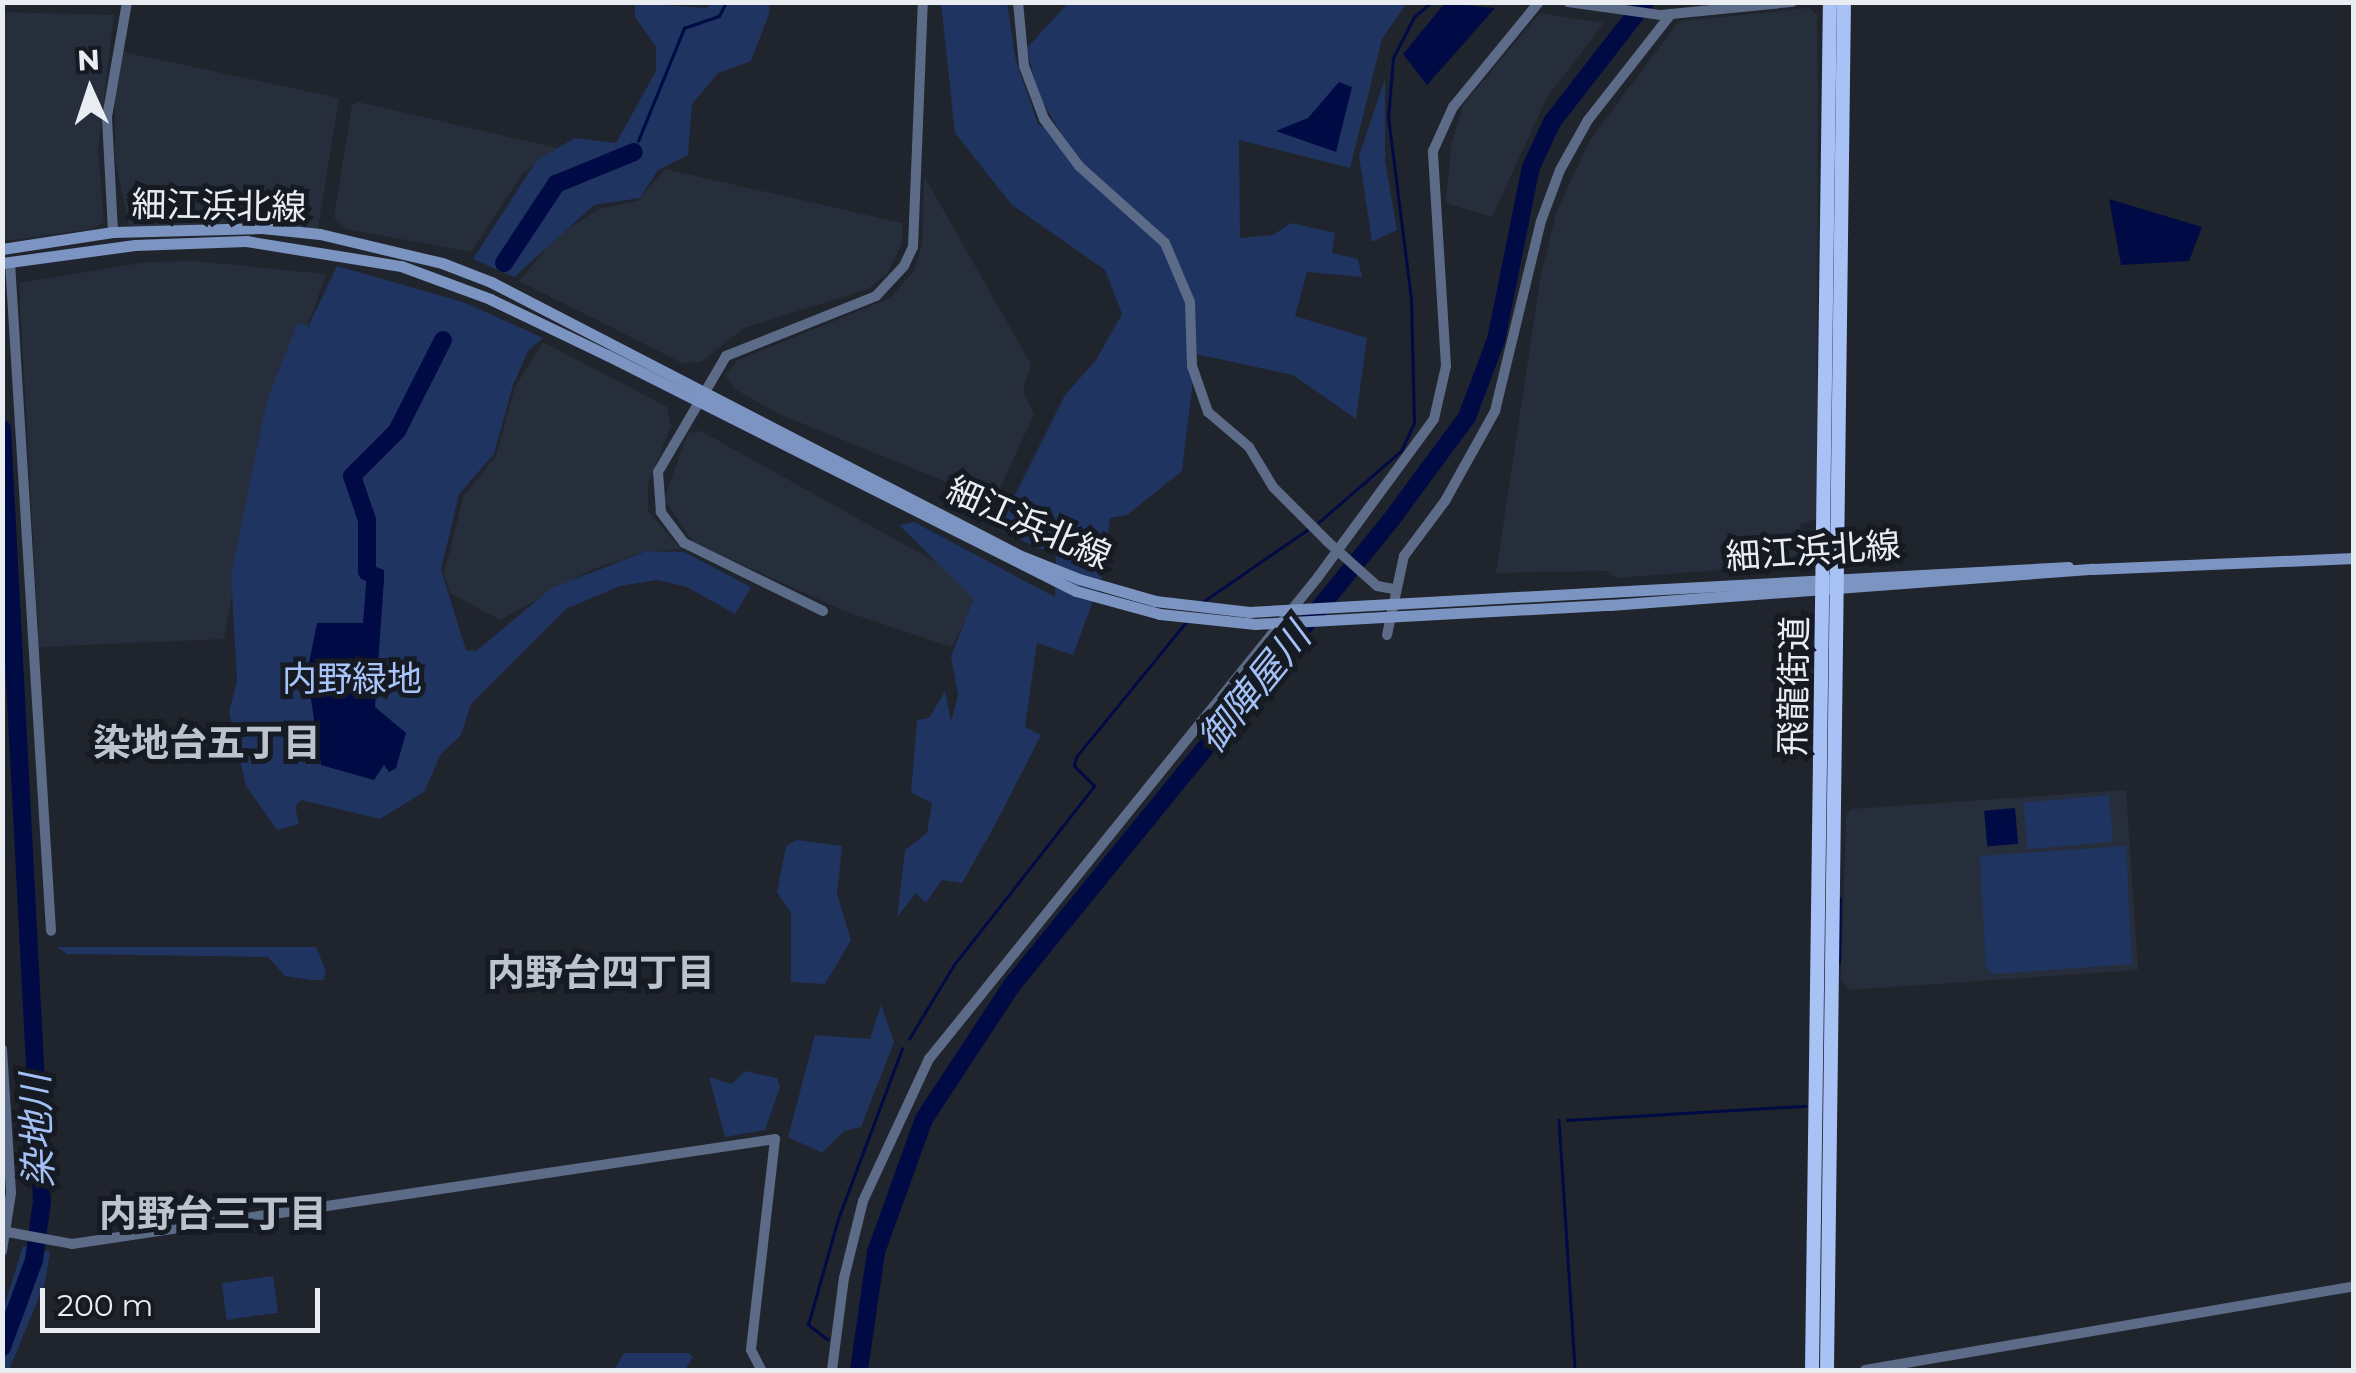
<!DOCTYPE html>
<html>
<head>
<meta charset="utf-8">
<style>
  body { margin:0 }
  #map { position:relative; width:2356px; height:1373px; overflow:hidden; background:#20242c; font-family:Montserrat,"Noto Sans JP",sans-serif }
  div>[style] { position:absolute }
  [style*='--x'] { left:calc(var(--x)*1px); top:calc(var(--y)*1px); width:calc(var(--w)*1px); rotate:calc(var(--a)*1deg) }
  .built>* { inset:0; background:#272e3b }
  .green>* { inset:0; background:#1f3460; transform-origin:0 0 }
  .water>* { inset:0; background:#000b45; transform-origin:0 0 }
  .stream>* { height:2.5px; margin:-1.25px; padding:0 1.25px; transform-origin:1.25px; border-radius:1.25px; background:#000b45 }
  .river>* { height:18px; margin:-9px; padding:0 9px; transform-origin:9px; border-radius:9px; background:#000b45 }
  .tertiary>* { height:10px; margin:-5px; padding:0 5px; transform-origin:5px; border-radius:5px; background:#5c6b88 }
  .secondary>* { height:11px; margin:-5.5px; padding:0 5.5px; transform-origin:5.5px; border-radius:5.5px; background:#7c94c2 }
  .trunk>* { height:14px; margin:-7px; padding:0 7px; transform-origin:7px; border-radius:7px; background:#a8c2f6 }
  .secondary-bridge>* { height:11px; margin:-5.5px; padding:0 5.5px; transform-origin:5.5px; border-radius:5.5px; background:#7c94c2 }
  span { translate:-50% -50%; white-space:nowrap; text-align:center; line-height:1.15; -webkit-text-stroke:10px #161a22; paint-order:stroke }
  .street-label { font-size:35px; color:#e9ecf1 }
  .park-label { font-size:35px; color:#a8c4fb }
  .water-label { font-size:38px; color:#a3c0f6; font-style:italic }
  .neighbourhood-label { font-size:38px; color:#bdc3cd; font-weight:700 }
  .frame { position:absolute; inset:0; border:5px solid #e9ecf1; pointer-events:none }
  .north { position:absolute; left:40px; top:40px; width:100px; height:100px; -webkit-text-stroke:8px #161a22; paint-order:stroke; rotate:357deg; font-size:28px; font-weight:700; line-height:40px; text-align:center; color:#e9ecf1 }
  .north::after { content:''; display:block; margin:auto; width:35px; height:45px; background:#e9ecf1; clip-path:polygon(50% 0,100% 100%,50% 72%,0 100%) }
  .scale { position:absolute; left:40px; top:1288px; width:280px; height:45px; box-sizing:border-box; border:5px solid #e9ecf1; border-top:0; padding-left:12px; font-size:30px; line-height:35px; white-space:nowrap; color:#e9ecf1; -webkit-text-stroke:8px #161a22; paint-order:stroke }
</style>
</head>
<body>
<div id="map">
  <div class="built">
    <i style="clip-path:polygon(1809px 8px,1817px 15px,1818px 92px,1817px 519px,1800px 524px,1800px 551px,1791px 560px,1759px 567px,1616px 578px,1607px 571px,1496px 573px,1541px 274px,1556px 213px,1590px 140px,1679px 21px)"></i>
    <i style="clip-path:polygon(3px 12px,114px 15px,98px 148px,104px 222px,93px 229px,3px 241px)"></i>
    <i style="clip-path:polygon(1540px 13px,1604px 23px,1547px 97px,1492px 217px,1446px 203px,1451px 145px,1463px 105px)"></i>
    <i style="clip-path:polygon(123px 52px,339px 98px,318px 229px,130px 231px,115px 158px,115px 87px)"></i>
    <i style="clip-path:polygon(358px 102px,557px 148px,522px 174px,471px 252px,346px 229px,334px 217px,352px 105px)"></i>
    <i style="clip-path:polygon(665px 169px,902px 223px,902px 243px,887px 274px,868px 289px,744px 328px,701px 362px,682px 363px,519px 281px,558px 235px,599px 209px,638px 201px)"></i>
    <i style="clip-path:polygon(924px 176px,1031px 364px,1023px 391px,1034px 414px,994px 501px,779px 414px,735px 389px,725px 375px,738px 360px,890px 298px,913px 272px,922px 246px)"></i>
    <i style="clip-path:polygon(194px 261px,326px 274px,307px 328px,299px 322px,267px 400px,224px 639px,39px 647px,19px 283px,147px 262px)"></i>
    <i style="clip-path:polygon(543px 342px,667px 407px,671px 426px,648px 484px,648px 511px,681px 549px,647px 551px,593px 569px,500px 620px,450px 593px,444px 574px,463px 497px,496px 456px,515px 387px)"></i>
    <i style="clip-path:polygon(701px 431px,984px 589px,951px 647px,844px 611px,693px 542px,664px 499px,688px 433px)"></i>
    <i style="clip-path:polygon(2126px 790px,2138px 970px,1850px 990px,1841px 980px,1846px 815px,1852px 809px)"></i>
  </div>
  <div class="green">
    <i style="clip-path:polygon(635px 3px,706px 8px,712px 3px,770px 3px,769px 14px,751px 61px,718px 73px,692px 104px,688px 155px,658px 170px,640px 198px,594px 205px,514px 277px,473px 259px,537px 160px,575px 138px,616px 143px,656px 71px,656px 47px,635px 17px)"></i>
    <i style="clip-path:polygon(941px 3px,1007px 3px,1016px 61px,1038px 124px,1063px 136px,1037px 93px,1027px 48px,1068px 3px,1407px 3px,1382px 39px,1350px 168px,1239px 140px,1240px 238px,1273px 235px,1291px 223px,1335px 233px,1332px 253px,1358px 259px,1362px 277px,1307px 272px,1295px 316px,1367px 338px,1356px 419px,1293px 375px,1196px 354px,1182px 471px,1127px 515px,1110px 518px,1103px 574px,1073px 655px,1037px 643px,1025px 727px,1041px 735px,995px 825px,962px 883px,942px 880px,926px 903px,916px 893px,897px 917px,905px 850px,927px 833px,932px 803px,911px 793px,917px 720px,929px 718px,945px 691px,951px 722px,958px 695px,951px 656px,974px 599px,899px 525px,914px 522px,1055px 597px,1056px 556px,998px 529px,1065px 395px,1096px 360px,1122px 314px,1105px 270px,1012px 205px,955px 133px)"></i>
    <i style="clip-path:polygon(1385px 79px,1385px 161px,1397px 230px,1372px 242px,1359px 156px)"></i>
    <i style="clip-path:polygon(337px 266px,466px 303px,543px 338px,528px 351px,513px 385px,494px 454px,459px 494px,441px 570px,466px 650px,476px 651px,552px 588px,647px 551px,684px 552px,751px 587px,735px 614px,687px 587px,657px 580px,620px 586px,566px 609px,471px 704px,461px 735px,441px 754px,424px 792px,380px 819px,301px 800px,295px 807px,299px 824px,277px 830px,246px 786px,229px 712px,237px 681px,231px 575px,267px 400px,298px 322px,308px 327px)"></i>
    <i style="left:2109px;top:795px;width:47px;height:86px;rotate:85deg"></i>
    <i style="clip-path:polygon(797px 840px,842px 846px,837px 894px,851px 940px,825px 984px,791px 982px,791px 913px,777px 892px,786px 846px)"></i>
    <i style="clip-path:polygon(2126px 846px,2132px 964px,1993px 974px,1986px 968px,1980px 856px)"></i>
    <i style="clip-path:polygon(57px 947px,316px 947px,326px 971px,323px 980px,311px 980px,285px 976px,268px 957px,67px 954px)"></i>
    <i style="clip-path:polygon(881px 1005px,894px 1042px,861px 1127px,844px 1131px,822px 1153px,788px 1137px,815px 1035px,870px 1039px)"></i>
    <i style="clip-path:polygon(745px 1071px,777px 1078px,780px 1087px,765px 1130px,725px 1137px,709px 1077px,732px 1084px)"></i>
    <i style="clip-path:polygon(23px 1246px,50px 1252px,45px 1283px,9px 1370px,3px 1370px,3px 1310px)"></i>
    <i style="left:273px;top:1276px;width:37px;height:52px;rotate:82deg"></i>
    <i style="clip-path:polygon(624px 1353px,689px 1353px,693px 1357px,685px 1370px,614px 1370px)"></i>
  </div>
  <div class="water">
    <i style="clip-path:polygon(1445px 3px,1495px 8px,1427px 85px,1403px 54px)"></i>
    <i style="clip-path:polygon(1339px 82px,1352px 87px,1336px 152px,1276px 131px,1308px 118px)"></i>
    <i style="clip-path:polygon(2109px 199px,2202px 227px,2189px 261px,2121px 265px)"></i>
    <i style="clip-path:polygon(376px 567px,384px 570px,384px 580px,375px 707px,406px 733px,396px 768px,389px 772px,384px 765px,374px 780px,321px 765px,307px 673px,317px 623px,363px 623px,367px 572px)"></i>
    <i style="left:2015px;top:808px;width:36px;height:31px;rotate:85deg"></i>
  </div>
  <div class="stream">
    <i style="--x:638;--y:141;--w:122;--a:-67.8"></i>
    <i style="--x:684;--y:28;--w:37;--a:-19"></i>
    <i style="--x:719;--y:16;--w:16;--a:-63"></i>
    <i style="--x:1319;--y:522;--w:108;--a:-40.9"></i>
    <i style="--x:1401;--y:451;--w:31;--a:-65"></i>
    <i style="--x:1414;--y:423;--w:124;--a:-91.4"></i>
    <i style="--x:1411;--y:299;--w:182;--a:-97.2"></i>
    <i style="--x:1388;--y:118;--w:60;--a:-85.2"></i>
    <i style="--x:1393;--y:58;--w:46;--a:-62.9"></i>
    <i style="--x:1414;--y:17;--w:23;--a:-41"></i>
    <i style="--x:1201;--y:603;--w:129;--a:-34.6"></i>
    <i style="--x:1839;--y:963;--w:64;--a:-89.1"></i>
    <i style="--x:909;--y:1039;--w:85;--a:-58.9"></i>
    <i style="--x:953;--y:966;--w:229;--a:-51.9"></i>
    <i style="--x:1094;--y:786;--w:28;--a:-135"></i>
    <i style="--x:1074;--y:766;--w:9;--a:-77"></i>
    <i style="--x:1076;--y:757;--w:176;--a:-50.8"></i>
    <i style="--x:1559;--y:1120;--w:251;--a:86.3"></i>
    <i style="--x:1567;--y:1120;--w:239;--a:-3.4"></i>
    <i style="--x:828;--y:1340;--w:25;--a:-143"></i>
    <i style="--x:808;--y:1325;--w:110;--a:-74.2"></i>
    <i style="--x:838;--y:1219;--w:182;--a:-69.4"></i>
  </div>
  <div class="river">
    <i style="--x:504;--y:263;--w:95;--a:-56.6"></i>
    <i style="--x:556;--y:184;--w:84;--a:-22.3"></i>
    <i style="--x:2;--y:429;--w:773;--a:87.03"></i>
    <i style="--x:42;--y:1201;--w:60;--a:97.7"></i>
    <i style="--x:34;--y:1260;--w:93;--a:110.2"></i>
    <i style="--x:367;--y:572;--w:52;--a:-90"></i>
    <i style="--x:367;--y:520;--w:46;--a:-108.8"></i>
    <i style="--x:352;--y:476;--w:64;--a:-45"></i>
    <i style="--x:397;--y:431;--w:102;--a:-63.2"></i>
    <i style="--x:859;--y:1370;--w:119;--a:-81.8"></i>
    <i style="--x:876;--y:1252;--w:141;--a:-70.2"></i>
    <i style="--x:924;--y:1119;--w:160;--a:-56.7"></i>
    <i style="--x:1012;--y:985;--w:600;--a:-50.82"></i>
    <i style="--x:1391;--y:520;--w:128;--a:-53.6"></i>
    <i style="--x:1467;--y:417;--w:82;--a:-69.4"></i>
    <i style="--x:1496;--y:340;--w:177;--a:-78.6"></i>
    <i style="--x:1531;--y:167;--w:50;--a:-65"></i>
    <i style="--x:1552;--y:122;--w:152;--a:-52.2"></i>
  </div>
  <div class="tertiary">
    <i style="--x:1018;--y:2;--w:64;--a:84.6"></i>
    <i style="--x:1024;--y:66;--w:57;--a:69.3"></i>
    <i style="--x:1044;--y:119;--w:59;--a:53.3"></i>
    <i style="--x:1079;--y:166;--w:115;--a:41.8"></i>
    <i style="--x:1165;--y:243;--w:64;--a:67"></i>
    <i style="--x:1190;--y:302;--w:64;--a:88.2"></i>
    <i style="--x:1192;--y:366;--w:49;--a:70.8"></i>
    <i style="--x:1208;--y:412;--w:54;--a:40.5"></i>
    <i style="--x:1249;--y:447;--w:47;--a:59"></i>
    <i style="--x:1273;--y:487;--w:78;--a:45"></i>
    <i style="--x:1328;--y:542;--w:66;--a:41.9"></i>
    <i style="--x:1377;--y:586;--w:17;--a:10"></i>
    <i style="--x:1568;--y:2;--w:94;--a:8"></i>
    <i style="--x:1661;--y:15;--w:132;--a:-5.7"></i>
    <i style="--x:113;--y:232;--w:115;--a:-93"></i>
    <i style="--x:107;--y:117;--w:117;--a:-80.1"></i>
    <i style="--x:10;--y:262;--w:670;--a:86.49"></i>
    <i style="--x:823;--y:611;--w:155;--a:-153.9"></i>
    <i style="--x:684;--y:543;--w:39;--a:-127"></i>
    <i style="--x:661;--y:512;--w:40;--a:-94.3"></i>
    <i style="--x:658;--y:472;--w:134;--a:-59.6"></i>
    <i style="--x:726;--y:356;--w:162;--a:-21.8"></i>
    <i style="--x:876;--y:296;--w:41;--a:-47"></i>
    <i style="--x:904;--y:266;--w:21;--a:-65"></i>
    <i style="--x:913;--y:247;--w:245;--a:-87.7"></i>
    <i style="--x:1387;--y:635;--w:81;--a:-77.9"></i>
    <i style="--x:1404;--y:556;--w:69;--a:-53.3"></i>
    <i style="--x:1445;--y:501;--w:103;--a:-60.9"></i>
    <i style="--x:1495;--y:411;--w:195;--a:-76.4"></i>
    <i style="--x:1541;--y:221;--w:54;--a:-69.6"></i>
    <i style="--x:1560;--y:170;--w:57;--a:-60.8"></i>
    <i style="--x:1588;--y:120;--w:135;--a:-51.9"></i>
    <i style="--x:2;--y:1049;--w:144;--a:86.4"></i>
    <i style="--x:11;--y:1193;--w:59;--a:98.8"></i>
    <i style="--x:2;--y:1231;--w:71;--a:10.5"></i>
    <i style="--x:72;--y:1244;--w:711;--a:-8.49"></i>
    <i style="--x:775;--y:1139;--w:212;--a:96.5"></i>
    <i style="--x:751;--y:1350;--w:22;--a:63"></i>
    <i style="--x:832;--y:1370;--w:93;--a:-82.6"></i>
    <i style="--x:844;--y:1278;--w:79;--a:-76.1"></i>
    <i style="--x:863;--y:1201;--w:157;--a:-65.1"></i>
    <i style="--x:929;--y:1059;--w:619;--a:-51.09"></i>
    <i style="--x:1318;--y:577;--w:196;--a:-53.7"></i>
    <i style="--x:1434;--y:419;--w:54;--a:-77.2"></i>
    <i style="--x:1446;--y:366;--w:215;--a:-93.5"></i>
    <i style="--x:1433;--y:151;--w:48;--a:-65.6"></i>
    <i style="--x:1453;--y:107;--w:136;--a:-50.7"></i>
    <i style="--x:1865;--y:1370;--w:496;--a:-9.7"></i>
  </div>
  <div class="secondary">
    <i style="--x:2;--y:249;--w:112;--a:-8.7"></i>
    <i style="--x:113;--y:232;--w:149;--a:-1.5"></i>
    <i style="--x:262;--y:228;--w:58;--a:5.9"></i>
    <i style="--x:320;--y:234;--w:125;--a:13.4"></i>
    <i style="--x:442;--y:263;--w:53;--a:21.2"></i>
    <i style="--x:491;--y:282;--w:594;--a:27.34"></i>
    <i style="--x:1019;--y:555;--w:65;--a:21.8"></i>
    <i style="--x:2;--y:263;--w:134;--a:-7.7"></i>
    <i style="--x:135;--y:245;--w:111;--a:-2.1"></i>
    <i style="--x:246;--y:241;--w:157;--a:9.2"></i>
    <i style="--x:401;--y:266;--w:95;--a:20.3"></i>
    <i style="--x:490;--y:299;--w:130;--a:25.6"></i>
    <i style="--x:607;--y:355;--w:525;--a:26.71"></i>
    <i style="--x:1608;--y:592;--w:461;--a:-3.1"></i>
    <i style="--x:1610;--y:605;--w:484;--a:-4.3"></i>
    <i style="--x:2093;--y:569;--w:261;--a:-2.4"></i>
  </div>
  <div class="trunk">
    <i style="--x:1812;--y:1370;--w:1368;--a:-89.25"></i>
    <i style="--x:1827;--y:1370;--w:1368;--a:-89.29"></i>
  </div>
  <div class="secondary-bridge">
    <i style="--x:1079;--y:579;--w:79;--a:16.1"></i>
    <i style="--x:1155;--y:601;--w:95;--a:6.7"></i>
    <i style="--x:1249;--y:612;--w:360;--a:-3.2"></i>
    <i style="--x:1076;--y:591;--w:87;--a:15.3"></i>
    <i style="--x:1160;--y:614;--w:96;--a:6"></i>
    <i style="--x:1255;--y:624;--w:356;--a:-3.1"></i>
  </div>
  <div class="street-label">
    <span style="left:219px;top:206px;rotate:1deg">細江浜北線</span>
    <span style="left:1029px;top:523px;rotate:24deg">細江浜北線</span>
    <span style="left:1813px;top:551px;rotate:-4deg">細江浜北線</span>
    <span style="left:1794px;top:686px;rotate:-89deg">飛龍街道</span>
  </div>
  <div class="park-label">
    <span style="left:352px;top:679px">内野緑地</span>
  </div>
  <div class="water-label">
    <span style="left:1254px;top:688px;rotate:-51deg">御陣屋川</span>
    <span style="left:37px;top:1131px;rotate:-92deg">染地川</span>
  </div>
  <div class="neighbourhood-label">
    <span style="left:207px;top:743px">染地台五丁目</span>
    <span style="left:601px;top:973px">内野台四丁目</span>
    <span style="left:213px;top:1214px">内野台三丁目</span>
  </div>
  <div class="frame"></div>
  <div class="north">N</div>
  <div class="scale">200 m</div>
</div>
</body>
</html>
